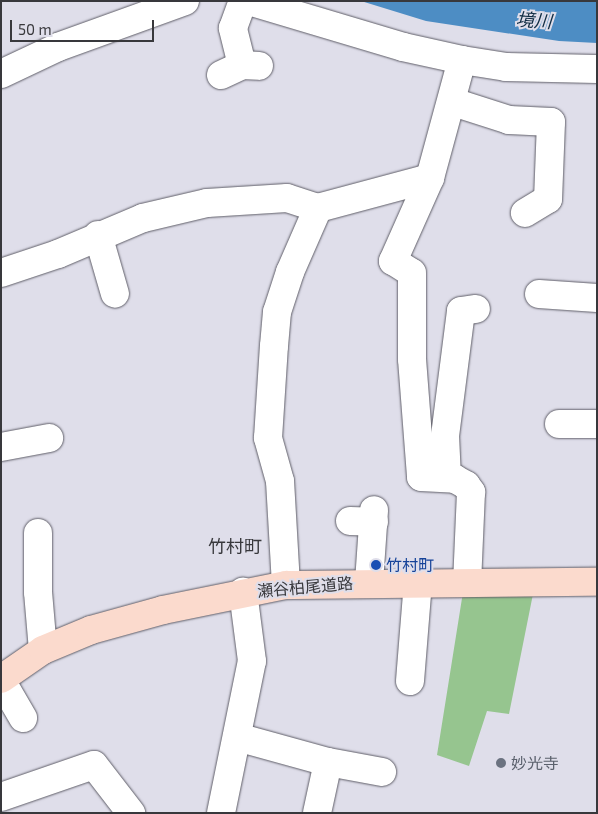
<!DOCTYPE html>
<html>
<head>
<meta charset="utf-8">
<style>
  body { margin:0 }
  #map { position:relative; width:598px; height:814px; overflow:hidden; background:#dfdeea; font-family:"Exo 2","Noto Sans JP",sans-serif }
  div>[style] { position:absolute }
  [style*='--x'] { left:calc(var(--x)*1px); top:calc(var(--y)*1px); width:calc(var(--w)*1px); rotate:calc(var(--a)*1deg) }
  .green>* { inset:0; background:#96c58f }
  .water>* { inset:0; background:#4d8dc4 }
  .roads { filter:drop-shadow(0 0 1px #5f5e68) drop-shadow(0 0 1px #5f5e68) }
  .minor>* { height:28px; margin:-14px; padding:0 14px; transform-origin:14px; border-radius:14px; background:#fff }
  .major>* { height:28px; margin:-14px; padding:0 14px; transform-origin:14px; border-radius:14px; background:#fbdacd }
  .dots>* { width:14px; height:14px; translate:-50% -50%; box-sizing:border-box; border:2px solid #dfdeea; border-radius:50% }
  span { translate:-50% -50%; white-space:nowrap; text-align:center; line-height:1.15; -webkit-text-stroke:4px #dfdeea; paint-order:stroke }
  .transit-label { font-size:16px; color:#164399 }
  .left { translate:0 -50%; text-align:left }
  .street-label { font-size:16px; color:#38383c }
  .worship-label { font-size:16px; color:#5b616d }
  .water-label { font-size:18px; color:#102c43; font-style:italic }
  .neighbourhood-label { font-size:18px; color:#38383c }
  .frame { position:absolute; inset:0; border:2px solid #38383c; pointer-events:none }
  .scale { position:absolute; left:10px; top:20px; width:144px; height:22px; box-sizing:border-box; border:2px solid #38383c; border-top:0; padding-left:6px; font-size:15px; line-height:18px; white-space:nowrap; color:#38383c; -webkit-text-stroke:4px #dfdeea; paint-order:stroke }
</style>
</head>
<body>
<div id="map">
  <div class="green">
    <i style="clip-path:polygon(463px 592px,533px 594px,509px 714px,487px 711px,469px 766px,437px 755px)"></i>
  </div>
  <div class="water">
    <i style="clip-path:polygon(361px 1px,597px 1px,597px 43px,559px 41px,426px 21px)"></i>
  </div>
  <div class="roads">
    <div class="minor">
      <i style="--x:249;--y:1;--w:161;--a:16.6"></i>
      <i style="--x:403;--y:47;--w:60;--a:12.4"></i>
      <i style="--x:462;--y:60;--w:45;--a:9"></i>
      <i style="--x:506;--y:67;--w:91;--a:1.3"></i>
      <i style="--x:462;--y:60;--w:122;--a:105.2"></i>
      <i style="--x:430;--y:178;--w:91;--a:114"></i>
      <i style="--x:393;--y:261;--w:22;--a:32"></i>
      <i style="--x:412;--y:273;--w:86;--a:90"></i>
      <i style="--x:412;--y:359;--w:118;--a:85.6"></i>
      <i style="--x:421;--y:477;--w:34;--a:3"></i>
      <i style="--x:455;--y:479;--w:13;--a:29"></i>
      <i style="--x:466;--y:485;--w:9;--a:54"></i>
      <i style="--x:471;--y:492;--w:91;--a:92.5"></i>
      <i style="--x:242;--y:65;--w:38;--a:-104"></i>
      <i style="--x:233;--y:28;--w:29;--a:-70"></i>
      <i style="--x:1;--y:74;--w:63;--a:-25.3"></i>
      <i style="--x:58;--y:47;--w:135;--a:-19.9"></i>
      <i style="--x:221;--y:75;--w:23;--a:-25"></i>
      <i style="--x:242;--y:65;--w:17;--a:3"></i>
      <i style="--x:453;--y:102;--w:59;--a:17.8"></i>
      <i style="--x:509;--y:120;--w:42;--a:2.7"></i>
      <i style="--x:551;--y:122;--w:77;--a:92.2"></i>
      <i style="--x:548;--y:199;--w:27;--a:149"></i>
      <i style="--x:98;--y:235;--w:61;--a:73.9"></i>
      <i style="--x:1;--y:273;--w:60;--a:-18.4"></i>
      <i style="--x:58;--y:254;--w:92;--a:-23"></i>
      <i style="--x:143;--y:218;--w:66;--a:-13.2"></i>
      <i style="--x:207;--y:203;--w:80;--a:-3.6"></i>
      <i style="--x:287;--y:198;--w:33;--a:18"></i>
      <i style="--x:318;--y:208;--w:116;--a:-15"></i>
      <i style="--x:539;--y:294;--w:58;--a:3.9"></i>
      <i style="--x:559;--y:424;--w:38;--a:0"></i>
      <i style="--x:1;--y:447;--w:49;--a:-10.6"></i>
      <i style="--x:447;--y:478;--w:42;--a:-92.7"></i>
      <i style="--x:445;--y:436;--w:126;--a:-82.7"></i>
      <i style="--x:461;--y:311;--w:15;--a:-8"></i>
      <i style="--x:350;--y:521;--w:24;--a:2"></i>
      <i style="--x:38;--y:533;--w:59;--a:90"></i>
      <i style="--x:38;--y:592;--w:58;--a:85.1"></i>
      <i style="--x:369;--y:582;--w:72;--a:-86"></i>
      <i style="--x:286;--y:585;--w:104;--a:-93.3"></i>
      <i style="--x:280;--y:481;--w:45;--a:-105.6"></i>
      <i style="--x:268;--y:438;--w:92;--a:-86.3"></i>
      <i style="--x:274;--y:346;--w:34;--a:-85"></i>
      <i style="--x:277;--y:312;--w:42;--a:-72"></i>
      <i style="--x:290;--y:272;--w:70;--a:-66.4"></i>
      <i style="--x:1;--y:680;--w:44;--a:59.9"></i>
      <i style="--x:410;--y:681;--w:99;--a:-85.4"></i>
      <i style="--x:237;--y:737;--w:94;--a:15.4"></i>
      <i style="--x:328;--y:762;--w:55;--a:10.5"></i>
      <i style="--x:1;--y:797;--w:98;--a:-19"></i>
      <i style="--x:94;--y:765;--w:61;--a:52.4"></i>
      <i style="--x:221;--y:813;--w:155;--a:-78.5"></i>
      <i style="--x:252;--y:661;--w:70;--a:-97.4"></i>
      <i style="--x:317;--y:813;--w:52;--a:-77.8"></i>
    </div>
    <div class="major">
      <i style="--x:1;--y:679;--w:51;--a:-34.6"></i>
      <i style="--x:43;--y:650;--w:52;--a:-22.6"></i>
      <i style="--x:91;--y:630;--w:75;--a:-15.5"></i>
      <i style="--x:163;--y:610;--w:126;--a:-11.5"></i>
      <i style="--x:286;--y:585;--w:311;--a:-0.6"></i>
    </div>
  </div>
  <div class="dots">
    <i style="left:376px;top:565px;background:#1a4fb4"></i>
    <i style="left:501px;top:763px;background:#6b7280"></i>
  </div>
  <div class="transit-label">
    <span class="left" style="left:386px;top:565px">竹村町</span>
  </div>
  <div class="street-label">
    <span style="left:305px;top:587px;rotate:-5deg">瀬谷柏尾道路</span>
  </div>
  <div class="worship-label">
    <span class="left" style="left:511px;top:763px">妙光寺</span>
  </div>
  <div class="water-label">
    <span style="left:534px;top:20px;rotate:4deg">境川</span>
  </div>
  <div class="neighbourhood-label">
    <span style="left:235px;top:546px">竹村町</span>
  </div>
  <div class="frame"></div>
  <div class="scale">50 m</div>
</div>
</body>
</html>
